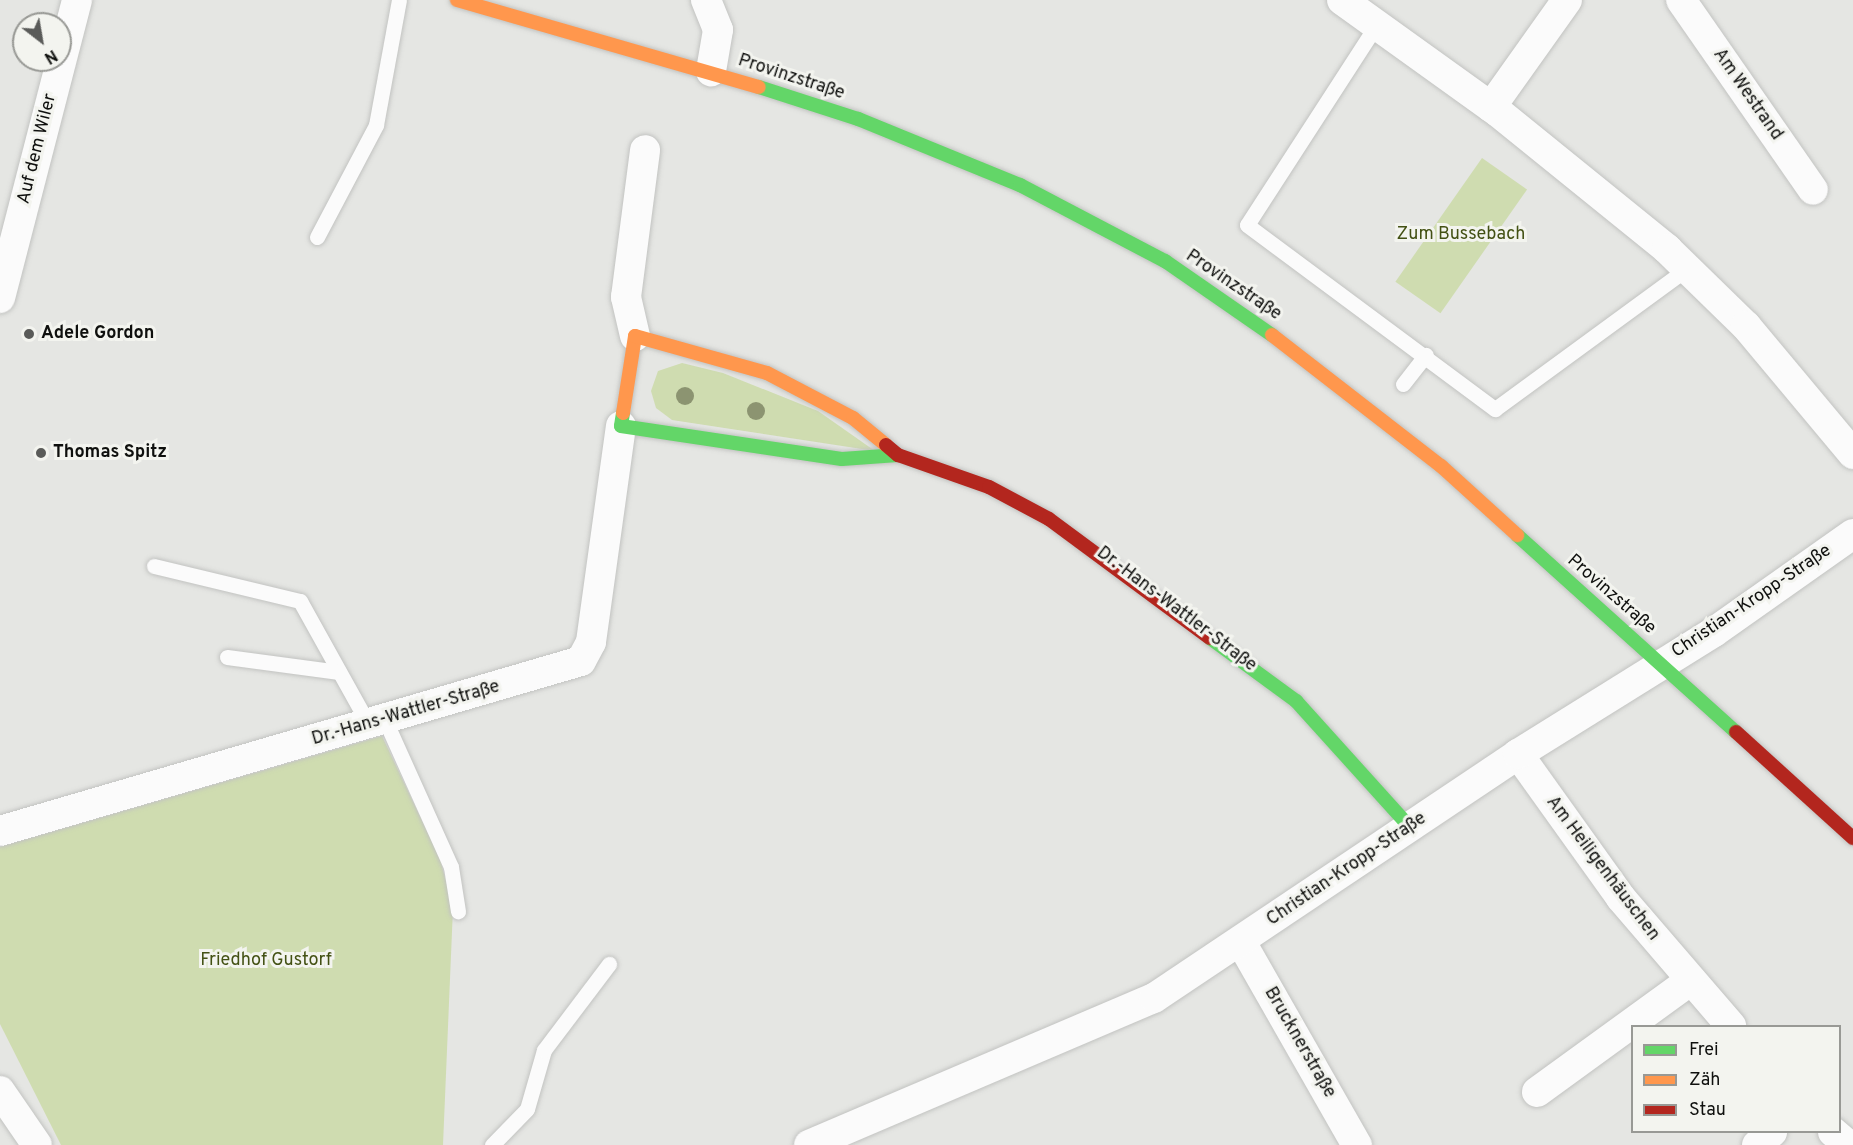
<!DOCTYPE html>
<html>
<head>
<meta charset="utf-8">
<style>
  body { margin:0 }
  #map { position:relative; width:1853px; height:1145px; overflow:hidden; background:#e5e6e3; font-family:Overpass,sans-serif }
  div>[style] { position:absolute }
  [style*='--x'] { left:calc(var(--x)*1px); top:calc(var(--y)*1px); width:calc(var(--w)*1px); rotate:calc(var(--a)*1deg) }
  .green>* { inset:0; background:#cfdcb0; transform-origin:0 0 }
  .roads { filter:drop-shadow(0 0 2px #c2c3c1) drop-shadow(0 0 2px #c2c3c1) }
  .lane>* { height:15px; margin:-7.5px; padding:0 7.5px; transform-origin:7.5px; border-radius:7.5px; background:#fbfbfb }
  .street>* { height:30px; margin:-15px; padding:0 15px; transform-origin:15px; border-radius:15px; background:#fbfbfb }
  .fast>* { height:14px; margin:-7px; padding:0 7px; transform-origin:7px; border-radius:7px; background:#63d668 }
  .slow>* { height:14px; margin:-7px; padding:0 7px; transform-origin:7px; border-radius:7px; background:#ff974d }
  .jam>* { height:14px; margin:-7px; padding:0 7px; transform-origin:7px; border-radius:7px; background:#b3261e }
  .trees>* { width:18px; height:18px; margin:-9px; border-radius:50%; background:#8c9471 }
  .dots>* { width:16px; height:16px; translate:-50% -50%; box-sizing:border-box; border:3px solid #f3f4ef; border-radius:50% }
  span { translate:-50% -50%; white-space:nowrap; text-align:center; line-height:1.15; -webkit-text-stroke:6px #f3f4ef; paint-order:stroke }
  .street-label { font-size:18px; color:#0f100e }
  .park-label { font-size:18px; color:#435114 }
  .poi-label { font-size:18px; color:#0f100e; font-weight:700 }
  .left { translate:0 -50%; text-align:left }
  .legend { position:absolute; left:1631px; top:1025px; width:210px; height:108px; box-sizing:border-box; background:#f3f4ef; border:2px solid #989995; margin:0; padding:8px 10px; list-style:none; font-size:18px; color:#0f100e }
  .legend li { display:flex; align-items:center; gap:12px; height:30px }
  .legend b { width:30px; border:2px solid #989995 }
  .north { position:absolute; left:12px; top:12px; width:60px; height:60px; box-sizing:border-box; background:#f3f4ef; border:2px solid #989995; border-radius:50%; rotate:149deg; font-size:16px; font-weight:700; line-height:24px; text-align:center; color:#0f100e }
  .north::after { content:''; display:block; margin:auto; width:21px; height:27px; background:#5a5b59; clip-path:polygon(50% 0,100% 100%,50% 72%,0 100%) }
</style>
</head>
<body>
<div id="map">
  <div class="green">
    <i style="left:1482px;top:158px;width:55px;height:151px;rotate:35deg"></i>
    <i style="clip-path:polygon(682px 363px,723px 373px,818px 411px,875px 451px,672px 420px,656px 408px,651px 391px,658px 371px)"></i>
    <i style="clip-path:polygon(382px 736px,440px 859px,453px 908px,443px 1145px,61px 1145px,0 1024px,0 847px)"></i>
  </div>
  <div class="roads">
    <div class="lane">
      <i style="--x:1377;--y:24;--w:239;--a:122.9"></i>
      <i style="--x:1247;--y:225;--w:309;--a:36.6"></i>
      <i style="--x:1495;--y:409;--w:239;--a:-36.2"></i>
      <i style="--x:317;--y:237;--w:127;--a:-62.2"></i>
      <i style="--x:376;--y:125;--w:127;--a:-79.6"></i>
      <i style="--x:1403;--y:384;--w:37;--a:-52"></i>
      <i style="--x:154;--y:566;--w:150;--a:13.5"></i>
      <i style="--x:300;--y:601;--w:142;--a:60.9"></i>
      <i style="--x:227;--y:657;--w:113;--a:7.6"></i>
      <i style="--x:385;--y:720;--w:161;--a:65.8"></i>
      <i style="--x:451;--y:867;--w:45;--a:81"></i>
      <i style="--x:492;--y:1145;--w:50;--a:-45.8"></i>
      <i style="--x:527;--y:1109;--w:61;--a:-73.9"></i>
      <i style="--x:544;--y:1050;--w:108;--a:-52.9"></i>
    </div>
    <div class="street">
      <i style="--x:706;--y:0;--w:32;--a:68"></i>
      <i style="--x:718;--y:30;--w:42;--a:99.7"></i>
      <i style="--x:1342;--y:0;--w:192;--a:35.7"></i>
      <i style="--x:1498;--y:112;--w:218;--a:39"></i>
      <i style="--x:1667;--y:249;--w:110;--a:44.3"></i>
      <i style="--x:1746;--y:326;--w:167;--a:50.1"></i>
      <i style="--x:1681;--y:0;--w:231;--a:55.2"></i>
      <i style="--x:1491;--y:107;--w:131;--a:-54.6"></i>
      <i style="--x:0;--y:298;--w:308;--a:-75.5"></i>
      <i style="--x:635;--y:336;--w:40;--a:-103"></i>
      <i style="--x:626;--y:297;--w:148;--a:-82.6"></i>
      <i style="--x:1518;--y:754;--w:177;--a:54.4"></i>
      <i style="--x:1621;--y:898;--w:169;--a:49.3"></i>
      <i style="--x:0;--y:831;--w:605;--a:-16.31"></i>
      <i style="--x:581;--y:661;--w:21;--a:-62"></i>
      <i style="--x:591;--y:642;--w:218;--a:-82.1"></i>
      <i style="--x:1241;--y:942;--w:234;--a:60.3"></i>
      <i style="--x:0;--y:1091;--w:65;--a:55.6"></i>
      <i style="--x:1537;--y:1092;--w:189;--a:-36"></i>
      <i style="--x:1833;--y:1132;--w:20;--a:41"></i>
      <i style="--x:809;--y:1145;--w:375;--a:-23.1"></i>
      <i style="--x:1154;--y:998;--w:438;--a:-33.8"></i>
      <i style="--x:1518;--y:754;--w:231;--a:-31.9"></i>
      <i style="--x:1714;--y:632;--w:170;--a:-35.2"></i>
      <i style="--x:1757;--y:1145;--w:20;--a:-41"></i>
    </div>
    <div class="fast">
      <i style="--x:759;--y:87;--w:104;--a:17.9"></i>
      <i style="--x:858;--y:119;--w:175;--a:22.2"></i>
      <i style="--x:1020;--y:185;--w:164;--a:27.7"></i>
      <i style="--x:1165;--y:261;--w:130;--a:34.7"></i>
      <i style="--x:623;--y:413;--w:13;--a:99"></i>
      <i style="--x:621;--y:426;--w:223;--a:8.5"></i>
      <i style="--x:842;--y:459;--w:56;--a:-4.1"></i>
      <i style="--x:1517;--y:535;--w:295;--a:42"></i>
      <i style="--x:1210;--y:638;--w:107;--a:36.2"></i>
      <i style="--x:1296;--y:701;--w:170;--a:47.9"></i>
    </div>
    <div class="slow">
      <i style="--x:457;--y:0;--w:314;--a:16.1"></i>
      <i style="--x:1272;--y:335;--w:214;--a:37.8"></i>
      <i style="--x:1441;--y:466;--w:103;--a:42.2"></i>
      <i style="--x:623;--y:413;--w:78;--a:-81.1"></i>
      <i style="--x:635;--y:336;--w:137;--a:15.7"></i>
      <i style="--x:767;--y:373;--w:97;--a:27.6"></i>
      <i style="--x:853;--y:418;--w:43;--a:39.3"></i>
    </div>
    <div class="jam">
      <i style="--x:886;--y:445;--w:16;--a:40"></i>
      <i style="--x:898;--y:455;--w:96;--a:19.4"></i>
      <i style="--x:989;--y:487;--w:68;--a:28.1"></i>
      <i style="--x:1049;--y:519;--w:200;--a:36.5"></i>
      <i style="--x:1736;--y:732;--w:158;--a:42.2"></i>
    </div>
  </div>
  <div class="trees">
    <i style="left:685px;top:396px"></i>
    <i style="left:756px;top:411px"></i>
  </div>
  <div class="dots">
    <i style="left:29px;top:334px;background:#5a5b59"></i>
    <i style="left:41px;top:453px;background:#5a5b59"></i>
  </div>
  <div class="street-label">
    <span style="left:791px;top:78px;rotate:18deg">Provinzstraße</span>
    <span style="left:1747px;top:95px;rotate:55deg">Am Westrand</span>
    <span style="left:38px;top:149px;rotate:-76deg">Auf dem Wiler</span>
    <span style="left:1233px;top:286px;rotate:34deg">Provinzstraße</span>
    <span style="left:1611px;top:595px;rotate:41deg">Provinzstraße</span>
    <span style="left:1752px;top:602px;rotate:-34deg">Christian-Kropp-Straße</span>
    <span style="left:1176px;top:610px;rotate:37deg">Dr.-Hans-Wattler-Straße</span>
    <span style="left:406px;top:714px;rotate:-16deg">Dr.-Hans-Wattler-Straße</span>
    <span style="left:1602px;top:869px;rotate:53deg">Am Heiligenhäuschen</span>
    <span style="left:1347px;top:870px;rotate:-34deg">Christian-Kropp-Straße</span>
    <span style="left:1299px;top:1043px;rotate:60deg">Brucknerstraße</span>
  </div>
  <div class="park-label">
    <span style="left:1461px;top:235px">Zum Bussebach</span>
    <span style="left:266px;top:961px">Friedhof Gustorf</span>
  </div>
  <div class="poi-label">
    <span class="left" style="left:41px;top:334px">Adele Gordon</span>
    <span class="left" style="left:53px;top:453px">Thomas Spitz</span>
  </div>
  <ul class="legend">
  <li><b style="height:8px;background:#63d668"></b>Frei</li>
  <li><b style="height:8px;background:#ff974d"></b>Zäh</li>
  <li><b style="height:8px;background:#b3261e"></b>Stau</li>
  </ul>
  <div class="north">N</div>
</div>
</body>
</html>
